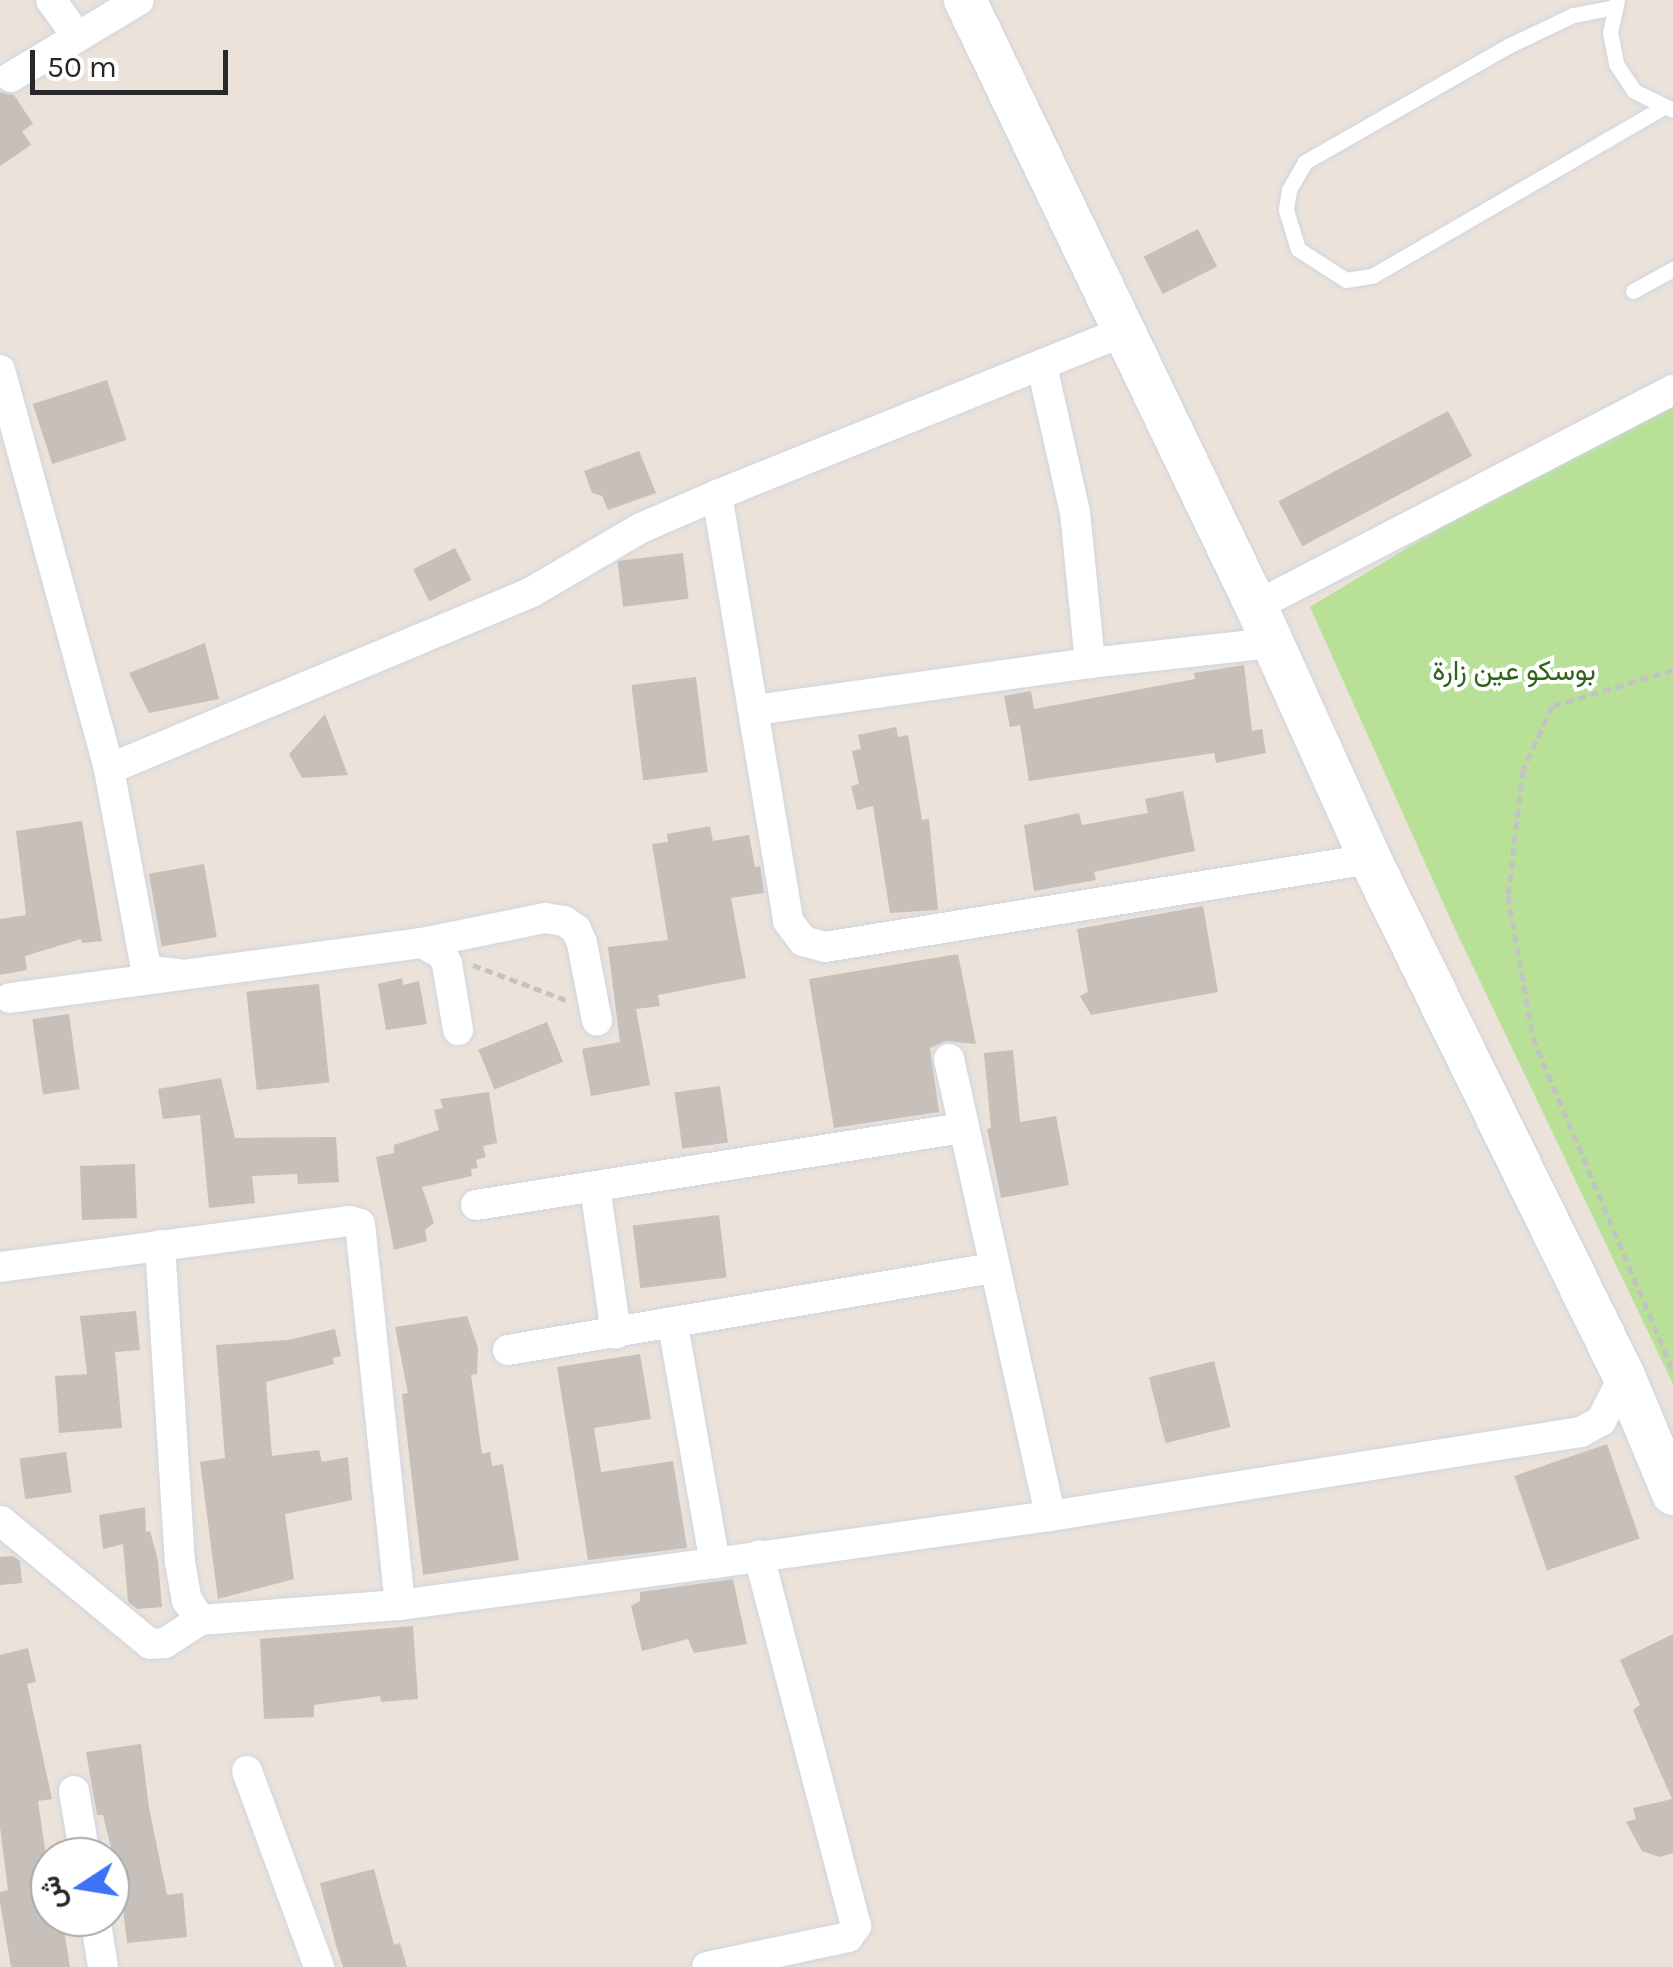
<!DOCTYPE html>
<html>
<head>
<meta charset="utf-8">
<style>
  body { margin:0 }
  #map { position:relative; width:1673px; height:1967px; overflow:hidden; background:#ebe2da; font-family:Karla,Vazirmatn,sans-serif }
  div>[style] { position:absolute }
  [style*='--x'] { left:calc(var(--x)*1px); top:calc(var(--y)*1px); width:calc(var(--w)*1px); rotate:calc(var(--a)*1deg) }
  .green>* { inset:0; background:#b8e197 }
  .building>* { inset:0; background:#c6bfba; transform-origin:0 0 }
  .path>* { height:5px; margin-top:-2.5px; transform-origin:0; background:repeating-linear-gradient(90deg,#c3c3c3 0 8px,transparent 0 13px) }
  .roads { filter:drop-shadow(0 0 2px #cfd5e1) drop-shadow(0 0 2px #cfd5e1) }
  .service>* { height:15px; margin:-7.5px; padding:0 7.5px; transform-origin:7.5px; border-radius:7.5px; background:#fff }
  .minor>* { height:30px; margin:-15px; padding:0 15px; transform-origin:15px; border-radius:15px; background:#fff }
  .secondary>* { height:42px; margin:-21px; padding:0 21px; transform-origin:21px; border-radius:21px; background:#fff }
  span { translate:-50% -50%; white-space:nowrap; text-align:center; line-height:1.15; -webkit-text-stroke:8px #fff; paint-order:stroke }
  .park-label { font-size:28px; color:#31631b }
  .north { position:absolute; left:30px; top:1837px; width:100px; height:100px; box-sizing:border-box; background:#fff; border:2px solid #a9a9a9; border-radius:50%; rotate:258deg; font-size:28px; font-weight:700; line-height:40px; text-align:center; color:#282828 }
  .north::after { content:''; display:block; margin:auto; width:35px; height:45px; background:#3b72f6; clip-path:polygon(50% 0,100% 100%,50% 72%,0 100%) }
  .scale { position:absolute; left:30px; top:50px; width:198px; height:45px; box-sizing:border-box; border:5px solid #282828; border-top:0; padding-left:12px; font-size:30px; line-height:35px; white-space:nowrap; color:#282828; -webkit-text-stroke:8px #fff; paint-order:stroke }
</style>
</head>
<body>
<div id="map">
  <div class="green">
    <i style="clip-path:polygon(1673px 387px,1673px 1384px,1454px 927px,1310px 607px)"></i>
  </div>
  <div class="building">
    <i style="clip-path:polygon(0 92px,14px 95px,33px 124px,22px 131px,31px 145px,0 166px)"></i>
    <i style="left:1198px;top:229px;width:42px;height:61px;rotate:63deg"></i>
    <i style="left:107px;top:380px;width:63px;height:78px;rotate:72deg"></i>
    <i style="left:1448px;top:411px;width:51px;height:192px;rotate:62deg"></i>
    <i style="clip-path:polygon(639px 451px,656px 493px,608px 510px,602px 496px,592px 493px,584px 471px)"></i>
    <i style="left:455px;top:548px;width:36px;height:47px;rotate:63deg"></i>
    <i style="left:683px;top:553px;width:46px;height:66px;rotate:83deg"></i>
    <i style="clip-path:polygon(205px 643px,219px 699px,149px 713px,129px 673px)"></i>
    <i style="clip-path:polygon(1244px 665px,1252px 731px,1262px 729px,1266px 753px,1216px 763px,1214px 753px,1029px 781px,1020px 725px,1010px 727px,1004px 696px,1031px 691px,1034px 709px,1195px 679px,1194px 673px)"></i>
    <i style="left:696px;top:677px;width:96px;height:65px;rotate:83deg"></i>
    <i style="clip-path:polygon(325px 714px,348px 775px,302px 778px,289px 754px)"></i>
    <i style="clip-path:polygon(896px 727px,898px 737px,908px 735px,922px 820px,929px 819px,938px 910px,890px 913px,873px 806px,857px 810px,851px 786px,859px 784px,852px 751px,861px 749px,858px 735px)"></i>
    <i style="clip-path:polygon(1183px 791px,1195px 851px,1094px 872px,1096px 880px,1034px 891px,1024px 825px,1079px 813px,1082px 825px,1148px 813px,1145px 799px)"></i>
    <i style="clip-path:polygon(82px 821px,102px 941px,82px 943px,81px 939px,25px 956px,27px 970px,0 975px,0 919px,26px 915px,16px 831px)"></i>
    <i style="clip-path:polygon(710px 826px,713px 841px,749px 835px,755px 867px,760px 866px,764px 893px,731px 898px,746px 978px,658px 995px,660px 1006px,636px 1009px,650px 1085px,591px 1096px,582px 1049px,620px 1042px,608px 947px,668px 940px,652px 844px,668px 842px,667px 834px)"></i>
    <i style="left:204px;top:864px;width:74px;height:56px;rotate:80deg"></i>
    <i style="clip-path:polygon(1203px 906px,1218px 992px,1091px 1015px,1080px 996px,1088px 992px,1077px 929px)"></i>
    <i style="clip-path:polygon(958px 954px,976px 1044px,946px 1041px,930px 1048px,939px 1112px,834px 1128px,809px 979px)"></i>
    <i style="clip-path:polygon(402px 978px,403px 985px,419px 981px,427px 1024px,386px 1030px,378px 984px)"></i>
    <i style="left:319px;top:984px;width:99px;height:73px;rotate:84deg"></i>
    <i style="left:69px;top:1014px;width:76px;height:37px;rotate:82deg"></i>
    <i style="left:547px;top:1022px;width:43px;height:74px;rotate:68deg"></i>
    <i style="clip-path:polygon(1013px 1050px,1020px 1122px,1056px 1116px,1069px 1185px,1001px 1198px,987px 1129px,991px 1128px,984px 1053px)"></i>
    <i style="clip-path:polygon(221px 1078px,235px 1138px,336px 1137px,339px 1182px,298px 1184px,297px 1174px,252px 1176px,255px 1203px,209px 1208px,200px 1115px,163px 1119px,158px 1089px)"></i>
    <i style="left:720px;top:1086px;width:57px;height:46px;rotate:82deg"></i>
    <i style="clip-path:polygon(489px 1092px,497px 1143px,483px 1146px,486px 1157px,476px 1160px,478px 1168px,471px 1169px,472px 1176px,422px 1187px,434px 1223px,425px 1230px,427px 1241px,394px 1250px,376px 1157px,394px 1153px,394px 1145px,439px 1130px,434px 1110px,443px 1108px,440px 1099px)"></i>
    <i style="left:135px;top:1164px;width:54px;height:55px;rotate:88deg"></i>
    <i style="left:719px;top:1215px;width:63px;height:87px;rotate:83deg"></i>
    <i style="clip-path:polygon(136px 1311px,140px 1350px,115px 1352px,122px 1428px,59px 1433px,55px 1376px,87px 1374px,80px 1316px)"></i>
    <i style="clip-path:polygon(467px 1316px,478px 1348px,477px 1374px,471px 1375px,482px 1454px,490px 1452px,492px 1466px,503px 1464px,519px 1560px,423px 1575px,402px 1394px,408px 1393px,395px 1327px)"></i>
    <i style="clip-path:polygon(335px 1329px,341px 1356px,333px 1358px,334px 1364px,266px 1382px,272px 1456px,319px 1450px,322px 1462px,348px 1457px,352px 1500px,285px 1514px,294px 1579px,218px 1599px,200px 1462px,225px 1458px,216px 1345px,288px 1340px)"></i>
    <i style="clip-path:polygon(640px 1354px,651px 1419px,594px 1428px,601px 1472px,673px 1461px,687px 1548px,588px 1560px,557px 1367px)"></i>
    <i style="left:1214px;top:1361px;width:68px;height:67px;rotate:76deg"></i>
    <i style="left:1607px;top:1444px;width:100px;height:98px;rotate:71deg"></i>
    <i style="left:66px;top:1452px;width:41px;height:47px;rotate:82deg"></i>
    <i style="clip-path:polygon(145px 1507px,146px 1532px,150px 1531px,158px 1561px,162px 1607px,137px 1609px,128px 1602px,123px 1544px,103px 1549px,99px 1515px)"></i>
    <i style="clip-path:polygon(13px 1556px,20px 1561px,22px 1583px,0 1585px,0 1557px)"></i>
    <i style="clip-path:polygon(733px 1579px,747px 1644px,694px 1653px,688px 1639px,642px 1651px,631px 1606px,640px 1601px,640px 1592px)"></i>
    <i style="clip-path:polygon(413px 1626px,418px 1699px,381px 1702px,380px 1696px,314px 1705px,314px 1717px,264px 1719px,260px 1639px)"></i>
    <i style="clip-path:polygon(1673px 1634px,1673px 1853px,1659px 1857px,1642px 1851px,1626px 1822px,1636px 1819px,1633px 1808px,1672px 1799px,1633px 1710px,1640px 1705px,1620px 1660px)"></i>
    <i style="clip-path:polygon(28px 1648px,36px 1682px,27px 1684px,52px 1799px,38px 1801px,50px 1884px,50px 1917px,62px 1917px,70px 1967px,11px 1967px,0 1902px,0 1892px,8px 1890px,0 1827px,0 1655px)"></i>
    <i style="clip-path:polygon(141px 1744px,149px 1808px,167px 1895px,183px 1893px,187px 1937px,127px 1943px,120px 1884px,103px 1815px,97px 1815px,86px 1752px)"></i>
    <i style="clip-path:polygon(374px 1869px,394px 1945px,400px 1943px,407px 1967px,343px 1967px,335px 1942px,320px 1883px)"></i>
  </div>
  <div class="path">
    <i style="--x:1673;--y:670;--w:126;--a:163.4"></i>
    <i style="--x:1552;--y:706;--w:70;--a:114.4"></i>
    <i style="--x:1523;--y:770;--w:127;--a:96.8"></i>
    <i style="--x:1508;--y:896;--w:144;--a:80"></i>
    <i style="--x:1533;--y:1038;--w:361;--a:67.2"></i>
    <i style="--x:473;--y:965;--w:99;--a:20.6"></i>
  </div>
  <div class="roads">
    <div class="service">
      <i style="--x:1617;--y:0;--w:33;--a:102"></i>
      <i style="--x:1610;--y:32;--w:33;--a:79"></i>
      <i style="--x:1616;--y:64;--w:32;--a:56"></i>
      <i style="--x:1634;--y:91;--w:43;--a:26"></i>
      <i style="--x:1615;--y:7;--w:43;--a:169.2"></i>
      <i style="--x:1573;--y:15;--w:72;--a:154.5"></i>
      <i style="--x:1508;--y:46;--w:234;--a:150.3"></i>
      <i style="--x:1305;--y:162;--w:32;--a:120"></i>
      <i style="--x:1289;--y:190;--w:20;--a:99"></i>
      <i style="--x:1286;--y:210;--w:41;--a:72.9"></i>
      <i style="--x:1298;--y:249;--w:57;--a:32.9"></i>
      <i style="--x:1346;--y:280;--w:26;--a:-9"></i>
      <i style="--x:1372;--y:276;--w:335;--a:-30.1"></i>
      <i style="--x:1633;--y:291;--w:46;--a:-28.8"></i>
    </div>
    <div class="minor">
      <i style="--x:51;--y:0;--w:44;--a:54.2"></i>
      <i style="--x:11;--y:77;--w:149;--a:-31"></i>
      <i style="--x:1042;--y:366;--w:150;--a:77.3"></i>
      <i style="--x:1075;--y:512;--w:152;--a:84.3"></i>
      <i style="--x:0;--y:370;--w:414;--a:74.7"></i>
      <i style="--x:109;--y:769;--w:197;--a:79.5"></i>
      <i style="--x:145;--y:963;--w:10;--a:53"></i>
      <i style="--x:151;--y:971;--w:27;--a:6"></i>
      <i style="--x:717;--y:495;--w:432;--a:80.5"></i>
      <i style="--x:788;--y:921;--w:25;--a:53"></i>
      <i style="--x:803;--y:941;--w:23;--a:15"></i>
      <i style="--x:825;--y:947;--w:552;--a:-9.17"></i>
      <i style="--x:1256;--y:606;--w:470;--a:-27.4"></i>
      <i style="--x:755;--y:710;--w:338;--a:-8"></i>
      <i style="--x:1090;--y:663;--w:183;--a:-6.3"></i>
      <i style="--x:109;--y:769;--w:456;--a:-22.7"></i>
      <i style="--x:530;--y:593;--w:129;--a:-30.4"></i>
      <i style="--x:641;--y:528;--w:83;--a:-23.5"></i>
      <i style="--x:717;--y:495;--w:437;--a:-21.9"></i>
      <i style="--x:422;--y:943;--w:126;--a:-11.5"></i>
      <i style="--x:545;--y:918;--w:19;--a:9"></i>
      <i style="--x:564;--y:921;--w:14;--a:34"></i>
      <i style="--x:576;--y:929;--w:15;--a:67"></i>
      <i style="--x:582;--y:943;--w:79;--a:79.1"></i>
      <i style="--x:10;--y:998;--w:416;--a:-7.6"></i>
      <i style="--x:422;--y:943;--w:23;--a:29"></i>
      <i style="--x:442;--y:954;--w:11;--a:63"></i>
      <i style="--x:447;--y:964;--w:67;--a:80.5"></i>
      <i style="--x:949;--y:1059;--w:468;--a:77.5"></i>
      <i style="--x:595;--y:1187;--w:148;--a:81.8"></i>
      <i style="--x:476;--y:1205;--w:494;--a:-9"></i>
      <i style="--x:160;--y:1245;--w:318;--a:86.4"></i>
      <i style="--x:180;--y:1562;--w:39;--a:80"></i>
      <i style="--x:187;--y:1600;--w:24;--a:57"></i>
      <i style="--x:200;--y:1620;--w:201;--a:-4.3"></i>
      <i style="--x:400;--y:1605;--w:318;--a:-7.6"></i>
      <i style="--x:715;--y:1563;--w:338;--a:-8"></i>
      <i style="--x:1050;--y:1516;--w:538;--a:-8.99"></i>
      <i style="--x:1581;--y:1432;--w:23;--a:-29"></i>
      <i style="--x:1601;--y:1421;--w:51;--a:-62.9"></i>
      <i style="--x:0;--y:1267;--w:353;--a:-7.5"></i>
      <i style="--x:350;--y:1221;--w:10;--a:17"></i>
      <i style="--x:360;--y:1224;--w:383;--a:84"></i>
      <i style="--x:673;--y:1325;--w:242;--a:80"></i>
      <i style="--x:508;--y:1350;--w:494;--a:-9.6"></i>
      <i style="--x:1;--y:1521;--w:193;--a:39.5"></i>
      <i style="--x:150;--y:1644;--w:15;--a:-4"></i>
      <i style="--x:165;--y:1643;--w:42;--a:-33.3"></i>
      <i style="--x:247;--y:1771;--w:209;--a:69.8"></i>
      <i style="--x:74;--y:1791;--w:67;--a:80.5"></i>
      <i style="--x:95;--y:1917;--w:51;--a:80.9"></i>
      <i style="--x:707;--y:1967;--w:144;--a:-12"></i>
      <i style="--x:848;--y:1937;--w:14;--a:-54"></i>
      <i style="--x:856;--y:1926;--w:383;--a:-104.7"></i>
    </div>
    <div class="secondary">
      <i style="--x:965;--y:0;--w:672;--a:64.35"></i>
      <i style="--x:1256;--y:606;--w:277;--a:65.7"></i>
      <i style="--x:1370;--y:859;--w:576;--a:63.84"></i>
      <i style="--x:1624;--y:1376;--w:128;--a:67.4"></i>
    </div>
  </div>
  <div class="park-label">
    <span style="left:1514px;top:671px">بوسكو عين زارة</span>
  </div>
  <div class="north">ش</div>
  <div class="scale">50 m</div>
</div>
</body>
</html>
